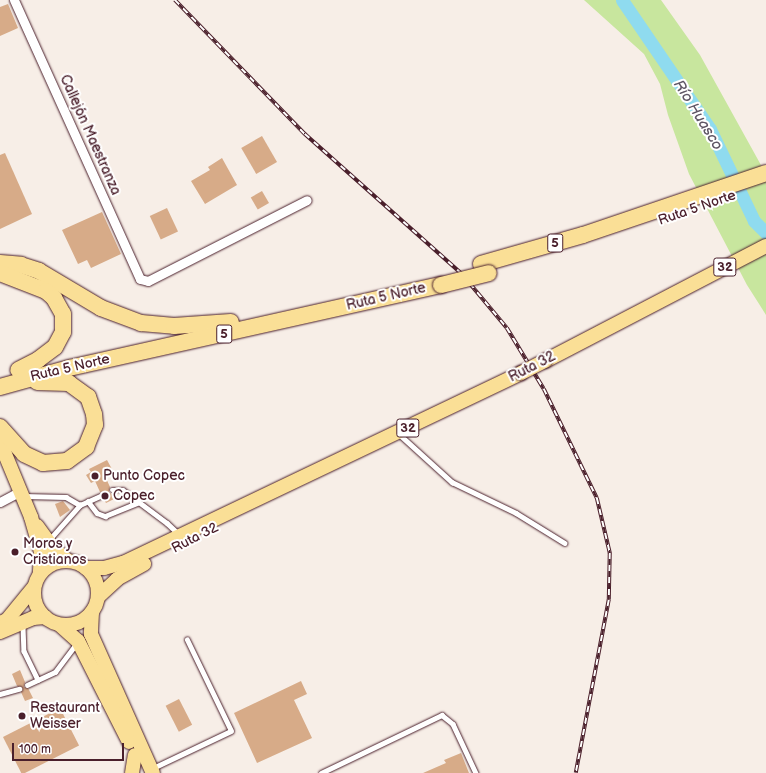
<!DOCTYPE html>
<html>
<head>
<meta charset="utf-8">
<style>
  body { margin:0 }
  #map { position:relative; width:766px; height:773px; overflow:hidden; background:#f7eee7; font-family:"Balsamiq Sans",sans-serif }
  div>[style] { position:absolute }
  [style*='--x'] { left:calc(var(--x)*1px); top:calc(var(--y)*1px); width:calc(var(--w)*1px); rotate:calc(var(--a)*1deg) }
  .green>* { inset:0; background:#c8e69e }
  .river>* { height:13px; margin:-6.5px; padding:0 6.5px; transform-origin:6.5px; border-radius:6.5px; background:#8fdbef }
  .building>* { inset:0; background:#d7ab88; transform-origin:0 0 }
  .roads { filter:drop-shadow(0 0 1px #4a1f2b) drop-shadow(0 0 1px #4a1f2b) }
  .lane>* { height:4.5px; margin:-2.25px; padding:0 2.25px; transform-origin:2.25px; border-radius:2.25px; background:#fff }
  .street>* { height:9px; margin:-4.5px; padding:0 4.5px; transform-origin:4.5px; border-radius:4.5px; background:#fff }
  .primary>* { height:14px; margin:-7px; padding:0 7px; transform-origin:7px; border-radius:7px; background:#fadf96 }
  .primary>.ring { margin:-7px; padding:0; box-sizing:content-box; background:none; border:14px solid #fadf96; border-radius:50% }
  .highway>* { height:16px; margin:-8px; padding:0 8px; transform-origin:8px; border-radius:8px; background:#fadf96 }
  .rail>* { height:3.5px; margin-top:-1.75px; transform-origin:0; background:repeating-linear-gradient(90deg,#fff 0 6px,#4a1f2b 0 12px); box-sizing:border-box; border-block:1px solid #4a1f2b }
  .bridges { filter:drop-shadow(0 0 1px #4a1f2b) drop-shadow(0 0 1px #4a1f2b) }
  .primary-bridge>* { height:14px; margin:-7px; padding:0 7px; transform-origin:7px; border-radius:7px; background:#fadf96 }
  .highway-bridge>* { height:16px; margin:-8px; padding:0 8px; transform-origin:8px; border-radius:8px; background:#fadf96 }
  .dots>* { width:11px; height:11px; translate:-50% -50%; box-sizing:border-box; border:2px solid #fff; border-radius:50% }
  span { translate:-50% -50%; white-space:nowrap; text-align:center; line-height:1.15; -webkit-text-stroke:4px #fff; paint-order:stroke }
  .shield-label span { padding:1px 3px; background:#fff; border:1px solid; border-radius:3px; -webkit-text-stroke-width:0 }
  .shield-label { font-size:13px; color:#4a1f2b; font-weight:700 }
  .street-label { font-size:14px; color:#4a1f2b }
  .poi-label { font-size:14px; color:#4a1f2b }
  .left { translate:0 -50%; text-align:left }
  .water-label { font-size:15px; color:#5f5766; font-style:italic }
  .scale { position:absolute; left:12px; top:743px; width:112px; height:18px; box-sizing:border-box; border:2px solid #4a1f2b; border-top:0; padding-left:5px; font-size:12px; line-height:14px; white-space:nowrap; color:#4a1f2b; -webkit-text-stroke:3px #fff; paint-order:stroke }
</style>
</head>
<body>
<div id="map">
  <div class="green">
    <i style="clip-path:polygon(584px 0,661px 0,700px 55px,766px 174px,766px 315px,747px 285px,689px 174px,668px 115px,660px 84px,644px 54px)"></i>
  </div>
  <div class="river">
    <i style="--x:622;--y:0;--w:156;--a:55.7"></i>
    <i style="--x:710;--y:129;--w:102;--a:64.4"></i>
    <i style="--x:754;--y:221;--w:17;--a:45"></i>
  </div>
  <div class="building">
    <i style="clip-path:polygon(8px 4px,18px 28px,0 36px,0 7px)"></i>
    <i style="left:262px;top:136px;width:30px;height:24px;rotate:60deg"></i>
    <i style="clip-path:polygon(5px 153px,32px 214px,0 229px,0 155px)"></i>
    <i style="clip-path:polygon(222px 158px,237px 185px,205px 204px,191px 181px,210px 170px,208px 167px)"></i>
    <i style="left:262px;top:191px;width:14px;height:13px;rotate:60deg"></i>
    <i style="left:167px;top:208px;width:26px;height:19px;rotate:65deg"></i>
    <i style="clip-path:polygon(102px 212px,121px 254px,91px 268px,87px 260px,78px 264px,62px 230px)"></i>
    <i style="clip-path:polygon(107px 460px,113px 471px,105px 476px,110px 487px,109px 492px,116px 498px,106px 503px,103px 498px,105px 493px,100px 492px,95px 481px,91px 483px,86px 475px,91px 472px,89px 469px)"></i>
    <i style="clip-path:polygon(63px 501px,70px 510px,60px 517px,55px 504px)"></i>
    <i style="clip-path:polygon(20px 670px,25px 682px,24px 687px,28px 688px,33px 698px,25px 701px,21px 692px,22px 688px,17px 686px,12px 674px)"></i>
    <i style="clip-path:polygon(301px 681px,307px 694px,294px 700px,312px 738px,257px 763px,234px 713px)"></i>
    <i style="left:179px;top:699px;width:29px;height:15px;rotate:63deg"></i>
    <i style="left:60px;top:708px;width:42px;height:64px;rotate:63deg"></i>
    <i style="clip-path:polygon(461px 753px,469px 773px,423px 773px,446px 763px,444px 760px)"></i>
  </div>
  <div class="roads">
    <div class="lane">
      <i style="--x:399;--y:434;--w:72;--a:42.2"></i>
      <i style="--x:452;--y:482;--w:71;--a:25.8"></i>
      <i style="--x:516;--y:513;--w:57;--a:31.5"></i>
      <i style="--x:112;--y:490;--w:11;--a:0"></i>
      <i style="--x:123;--y:490;--w:55;--a:36.9"></i>
      <i style="--x:167;--y:523;--w:18;--a:43"></i>
      <i style="--x:180;--y:535;--w:9;--a:63"></i>
      <i style="--x:24;--y:496;--w:42;--a:1.4"></i>
      <i style="--x:66;--y:497;--w:16;--a:30"></i>
      <i style="--x:88;--y:501;--w:15;--a:53"></i>
      <i style="--x:97;--y:513;--w:9;--a:21"></i>
      <i style="--x:105;--y:516;--w:35;--a:-22"></i>
      <i style="--x:49;--y:540;--w:47;--a:-48.5"></i>
      <i style="--x:80;--y:505;--w:24;--a:-24"></i>
      <i style="--x:23;--y:626;--w:25;--a:88"></i>
      <i style="--x:24;--y:651;--w:32;--a:64"></i>
      <i style="--x:27;--y:685;--w:31;--a:-25"></i>
      <i style="--x:55;--y:672;--w:36;--a:-53"></i>
      <i style="--x:0;--y:694;--w:20;--a:-15"></i>
      <i style="--x:153;--y:768;--w:86;--a:-25.4"></i>
      <i style="--x:231;--y:731;--w:101;--a:-115.8"></i>
      <i style="--x:321;--y:773;--w:134;--a:-25.6"></i>
      <i style="--x:442;--y:715;--w:14;--a:39"></i>
      <i style="--x:453;--y:724;--w:54;--a:64.9"></i>
    </div>
    <div class="street">
      <i style="--x:14;--y:0;--w:306;--a:65.7"></i>
      <i style="--x:140;--y:279;--w:8;--a:14"></i>
      <i style="--x:148;--y:281;--w:178;--a:-27"></i>
      <i style="--x:0;--y:502;--w:24;--a:-28"></i>
    </div>
    <div class="primary">
      <i style="--x:545;--y:361;--w:249;--a:-27.5"></i>
      <i style="--x:0;--y:442;--w:81;--a:67.5"></i>
      <i style="--x:31;--y:517;--w:36;--a:74"></i>
      <i style="--x:41;--y:552;--w:21;--a:93"></i>
      <i style="--x:37;--y:526;--w:27;--a:54"></i>
      <i style="--x:53;--y:548;--w:20;--a:41"></i>
      <i class="ring" style="left:34px;top:561px;width:50px;height:50px"></i>
      <i style="--x:86;--y:568;--w:18;--a:0"></i>
      <i style="--x:104;--y:568;--w:20;--a:-15"></i>
      <i style="--x:123;--y:563;--w:441;--a:-25.5"></i>
      <i style="--x:98;--y:597;--w:26;--a:-43"></i>
      <i style="--x:117;--y:579;--w:31;--a:-29"></i>
      <i style="--x:92;--y:612;--w:22;--a:93"></i>
      <i style="--x:91;--y:634;--w:152;--a:66"></i>
      <i style="--x:0;--y:623;--w:8;--a:-23"></i>
      <i style="--x:7;--y:620;--w:43;--a:-50.7"></i>
      <i style="--x:60;--y:625;--w:24;--a:42"></i>
      <i style="--x:78;--y:641;--w:113;--a:63.2"></i>
      <i style="--x:0;--y:632;--w:36;--a:-23"></i>
      <i style="--x:33;--y:618;--w:12;--a:-5"></i>
      <i style="--x:132;--y:773;--w:18;--a:-81"></i>
    </div>
    <div class="highway">
      <i style="--x:0;--y:263;--w:21;--a:5"></i>
      <i style="--x:21;--y:265;--w:19;--a:18"></i>
      <i style="--x:39;--y:271;--w:72;--a:30.8"></i>
      <i style="--x:101;--y:308;--w:43;--a:20.6"></i>
      <i style="--x:141;--y:323;--w:33;--a:5"></i>
      <i style="--x:174;--y:326;--w:57;--a:-4"></i>
      <i style="--x:481;--y:264;--w:106;--a:-15.9"></i>
      <i style="--x:583;--y:235;--w:193;--a:-18.7"></i>
      <i style="--x:0;--y:273;--w:49;--a:21.4"></i>
      <i style="--x:46;--y:291;--w:11;--a:41"></i>
      <i style="--x:54;--y:298;--w:18;--a:61"></i>
      <i style="--x:63;--y:314;--w:18;--a:90"></i>
      <i style="--x:63;--y:332;--w:17;--a:118"></i>
      <i style="--x:55;--y:347;--w:21;--a:143"></i>
      <i style="--x:38;--y:360;--w:22;--a:153"></i>
      <i style="--x:0;--y:387;--w:72;--a:-15.4"></i>
      <i style="--x:69;--y:368;--w:381;--a:-12.6"></i>
      <i style="--x:0;--y:427;--w:36;--a:48"></i>
      <i style="--x:24;--y:454;--w:21;--a:25"></i>
      <i style="--x:43;--y:463;--w:24;--a:-5"></i>
      <i style="--x:67;--y:461;--w:24;--a:-36"></i>
      <i style="--x:86;--y:447;--w:24;--a:-68"></i>
      <i style="--x:95;--y:425;--w:11;--a:-95"></i>
      <i style="--x:94;--y:414;--w:18;--a:-109"></i>
      <i style="--x:88;--y:397;--w:24;--a:-144"></i>
      <i style="--x:69;--y:383;--w:32;--a:-178"></i>
    </div>
  </div>
  <div class="rail">
    <i style="--x:175;--y:0;--w:187;--a:45.9"></i>
    <i style="--x:305;--y:134;--w:210;--a:41.7"></i>
    <i style="--x:462;--y:274;--w:70;--a:50.2"></i>
    <i style="--x:507;--y:328;--w:71;--a:58.8"></i>
    <i style="--x:544;--y:389;--w:121;--a:64.1"></i>
    <i style="--x:597;--y:498;--w:57;--a:76.7"></i>
    <i style="--x:610;--y:553;--w:47;--a:91.2"></i>
    <i style="--x:609;--y:600;--w:176;--a:100.8"></i>
  </div>
  <div class="bridges">
    <div class="primary-bridge">
      <i style="--x:521;--y:373;--w:27;--a:-27"></i>
    </div>
    <div class="highway-bridge">
      <i style="--x:441;--y:285;--w:49;--a:-14"></i>
    </div>
  </div>
  <div class="dots">
    <i style="left:95px;top:476px;background:#4a1f2b"></i>
    <i style="left:105px;top:496px;background:#4a1f2b"></i>
    <i style="left:15px;top:552px;background:#4a1f2b"></i>
    <i style="left:22px;top:716px;background:#4a1f2b"></i>
  </div>
  <div class="shield-label">
    <span style="left:555px;top:243px">5</span>
    <span style="left:725px;top:267px">32</span>
    <span style="left:224px;top:334px">5</span>
    <span style="left:408px;top:428px">32</span>
  </div>
  <div class="street-label">
    <span style="left:90px;top:135px;rotate:66deg">Callejón Maestranza</span>
    <span style="left:697px;top:208px;rotate:-19deg">Ruta 5 Norte</span>
    <span style="left:386px;top:297px;rotate:-13deg">Ruta 5 Norte</span>
    <span style="left:532px;top:367px;rotate:-27deg">Ruta 32</span>
    <span style="left:70px;top:368px;rotate:-13deg">Ruta 5 Norte</span>
    <span style="left:195px;top:538px;rotate:-27deg">Ruta 32</span>
  </div>
  <div class="poi-label">
    <span class="left" style="left:103px;top:476px">Punto Copec</span>
    <span class="left" style="left:113px;top:496px">Copec</span>
    <span class="left" style="left:23px;top:552px">Moros y<br>Cristianos</span>
    <span class="left" style="left:30px;top:716px">Restaurant<br>Weisser</span>
  </div>
  <div class="water-label">
    <span style="left:698px;top:115px;rotate:58deg">Río Huasco</span>
  </div>
  <div class="scale">100 m</div>
</div>
</body>
</html>
